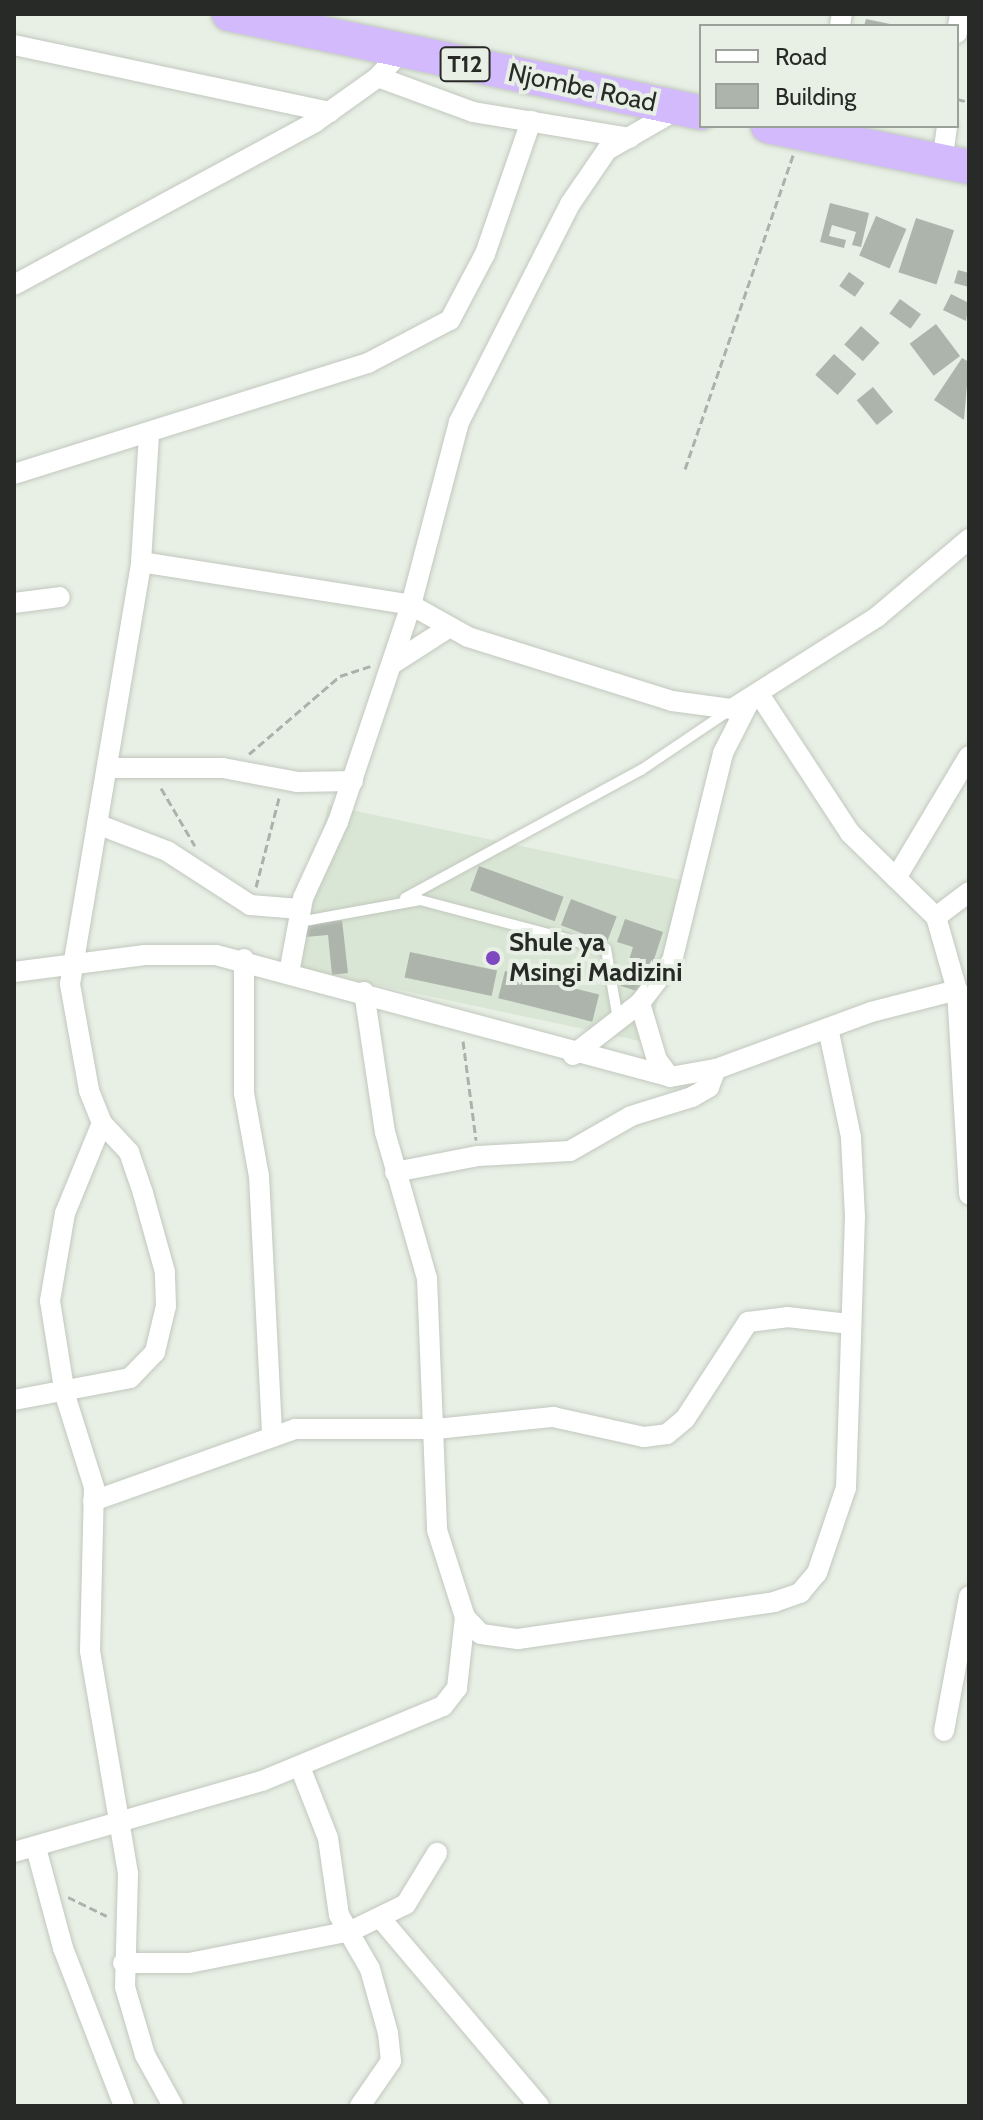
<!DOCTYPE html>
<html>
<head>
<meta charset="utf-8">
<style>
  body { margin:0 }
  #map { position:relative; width:983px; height:2120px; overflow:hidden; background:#e8efe5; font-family:Cabin,sans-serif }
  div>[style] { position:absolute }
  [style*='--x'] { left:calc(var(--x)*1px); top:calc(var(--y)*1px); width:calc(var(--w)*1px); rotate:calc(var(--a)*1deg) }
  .built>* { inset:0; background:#dae6d5; transform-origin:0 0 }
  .building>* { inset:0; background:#adb4ab; transform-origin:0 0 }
  .path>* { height:3px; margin-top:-1.5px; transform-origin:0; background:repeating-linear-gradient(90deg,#acb2aa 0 8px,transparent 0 12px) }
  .roads { filter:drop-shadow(0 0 2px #c1c8be) drop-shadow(0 0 2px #c1c8be) }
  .service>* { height:10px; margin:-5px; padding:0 5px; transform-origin:5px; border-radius:5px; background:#fff }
  .minor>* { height:20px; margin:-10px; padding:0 10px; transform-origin:10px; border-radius:10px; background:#fff }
  .trunk>* { height:34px; margin:-17px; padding:0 17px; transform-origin:17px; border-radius:17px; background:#d3bafc }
  .dots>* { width:22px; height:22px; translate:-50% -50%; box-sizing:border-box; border:4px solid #e8efe5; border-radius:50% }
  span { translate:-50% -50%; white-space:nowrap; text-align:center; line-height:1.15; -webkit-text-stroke:8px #e8efe5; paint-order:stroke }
  .shield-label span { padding:2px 6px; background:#e8efe5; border:2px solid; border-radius:6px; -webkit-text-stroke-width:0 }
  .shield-label { font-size:24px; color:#272a26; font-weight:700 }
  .street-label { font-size:26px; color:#272a26 }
  .poi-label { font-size:26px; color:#272a26; font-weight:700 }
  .left { translate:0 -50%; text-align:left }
  .frame { position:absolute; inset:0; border:16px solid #272a26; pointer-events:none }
  .legend { position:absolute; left:699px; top:24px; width:260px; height:104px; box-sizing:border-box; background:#e8efe5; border:2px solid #9ba099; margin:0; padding:10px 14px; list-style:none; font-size:24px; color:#272a26 }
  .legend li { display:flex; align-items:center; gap:16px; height:40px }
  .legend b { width:40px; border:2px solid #9ba099 }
</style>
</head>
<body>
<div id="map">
  <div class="built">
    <i style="left:328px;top:805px;width:363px;height:166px;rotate:12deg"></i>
  </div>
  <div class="building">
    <i style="clip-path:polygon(866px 19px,895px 25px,895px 26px,864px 26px)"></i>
    <i style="clip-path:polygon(830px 203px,869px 213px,861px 247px,852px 245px,856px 232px,832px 225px,829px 236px,846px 240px,844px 248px,820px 242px)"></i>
    <i style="left:876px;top:216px;width:33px;height:43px;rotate:23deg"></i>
    <i style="left:916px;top:218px;width:40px;height:57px;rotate:18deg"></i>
    <i style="clip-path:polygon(958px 270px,969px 273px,969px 287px,954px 283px)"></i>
    <i style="left:849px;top:272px;width:19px;height:17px;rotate:35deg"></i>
    <i style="clip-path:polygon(951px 294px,969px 303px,966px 321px,943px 310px)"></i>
    <i style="left:900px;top:299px;width:26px;height:18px;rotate:36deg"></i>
    <i style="left:936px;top:324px;width:40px;height:33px;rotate:53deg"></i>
    <i style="left:861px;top:326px;width:25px;height:25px;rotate:42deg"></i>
    <i style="left:834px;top:354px;width:30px;height:28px;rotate:42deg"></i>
    <i style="clip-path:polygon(962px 358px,969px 362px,964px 420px,934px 400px)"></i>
    <i style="left:873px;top:387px;width:32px;height:21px;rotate:51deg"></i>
    <i style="left:479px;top:866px;width:90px;height:26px;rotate:20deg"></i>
    <i style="left:571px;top:899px;width:49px;height:28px;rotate:21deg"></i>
    <i style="clip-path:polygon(625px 919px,663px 932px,643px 993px,621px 986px,633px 947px,617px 942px)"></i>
    <i style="clip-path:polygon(342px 920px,348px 973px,332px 975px,328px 935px,305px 937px,303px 925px)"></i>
    <i style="left:410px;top:952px;width:89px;height:26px;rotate:12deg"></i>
    <i style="left:505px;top:971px;width:97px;height:28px;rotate:14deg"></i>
  </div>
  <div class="path">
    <i style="--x:957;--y:99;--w:12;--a:14"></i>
    <i style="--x:685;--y:469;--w:332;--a:-71"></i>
    <i style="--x:249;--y:754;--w:120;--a:-40.6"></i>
    <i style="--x:340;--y:676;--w:35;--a:-18"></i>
    <i style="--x:161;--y:788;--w:67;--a:59.6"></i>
    <i style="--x:256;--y:887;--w:92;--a:-75.5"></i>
    <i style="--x:463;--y:1041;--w:100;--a:82.5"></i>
    <i style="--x:68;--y:1897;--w:43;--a:26"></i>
  </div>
  <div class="roads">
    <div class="service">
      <i style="--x:405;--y:898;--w:268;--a:-28.5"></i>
      <i style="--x:641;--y:770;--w:107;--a:-34"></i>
      <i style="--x:299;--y:922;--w:123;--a:-10.3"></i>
      <i style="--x:420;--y:900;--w:192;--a:14.8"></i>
      <i style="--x:606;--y:949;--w:72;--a:80.4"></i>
    </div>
    <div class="minor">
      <i style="--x:840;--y:26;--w:12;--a:-81"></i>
      <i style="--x:957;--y:33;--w:19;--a:-81"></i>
      <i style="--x:14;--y:45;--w:323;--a:12"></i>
      <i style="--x:378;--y:77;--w:101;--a:20.2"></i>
      <i style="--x:473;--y:112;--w:159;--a:9.4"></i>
      <i style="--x:942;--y:162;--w:36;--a:-82"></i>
      <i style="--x:14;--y:285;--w:342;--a:-28.4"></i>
      <i style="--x:315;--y:122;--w:77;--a:-35.5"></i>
      <i style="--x:378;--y:77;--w:36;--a:-48"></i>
      <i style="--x:14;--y:474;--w:371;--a:-17.4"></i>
      <i style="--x:368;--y:363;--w:93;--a:-27.7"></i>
      <i style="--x:450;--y:320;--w:75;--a:-62.1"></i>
      <i style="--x:485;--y:254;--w:141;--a:-70.9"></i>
      <i style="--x:141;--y:562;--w:273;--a:9"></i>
      <i style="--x:411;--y:605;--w:65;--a:29.3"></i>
      <i style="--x:468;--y:637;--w:214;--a:17.4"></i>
      <i style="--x:672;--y:701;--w:61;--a:7.6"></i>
      <i style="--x:732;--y:709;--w:172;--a:-32.4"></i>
      <i style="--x:877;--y:617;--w:121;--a:-40.3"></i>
      <i style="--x:14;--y:603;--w:46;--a:-7.4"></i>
      <i style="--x:392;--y:664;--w:67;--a:-32.7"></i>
      <i style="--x:759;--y:694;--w:166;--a:56.8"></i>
      <i style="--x:850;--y:833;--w:120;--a:44.3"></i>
      <i style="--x:936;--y:917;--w:76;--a:74"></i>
      <i style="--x:957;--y:990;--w:205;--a:86.6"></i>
      <i style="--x:107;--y:768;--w:116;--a:0"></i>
      <i style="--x:223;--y:768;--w:75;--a:10.7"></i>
      <i style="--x:297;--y:782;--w:56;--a:-1"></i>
      <i style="--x:97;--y:824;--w:75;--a:21.1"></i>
      <i style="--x:167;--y:851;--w:99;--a:33"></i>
      <i style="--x:250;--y:905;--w:50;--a:4.6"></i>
      <i style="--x:896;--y:878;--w:142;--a:-59.1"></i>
      <i style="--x:936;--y:917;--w:41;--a:-37.1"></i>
      <i style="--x:244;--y:959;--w:134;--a:90"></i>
      <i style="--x:244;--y:1093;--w:84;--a:79.8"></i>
      <i style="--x:259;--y:1176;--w:260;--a:87.1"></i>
      <i style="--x:14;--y:972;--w:132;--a:-7.4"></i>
      <i style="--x:145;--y:955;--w:71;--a:0"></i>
      <i style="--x:216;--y:955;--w:470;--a:15"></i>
      <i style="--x:670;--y:1077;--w:47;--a:-9.9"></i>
      <i style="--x:716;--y:1069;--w:165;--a:-20.2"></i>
      <i style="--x:871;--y:1012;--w:89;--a:-14.3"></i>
      <i style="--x:289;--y:973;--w:76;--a:-79.4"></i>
      <i style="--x:303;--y:898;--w:84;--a:-65.3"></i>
      <i style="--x:338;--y:822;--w:229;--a:-71.4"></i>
      <i style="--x:411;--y:605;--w:189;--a:-75.3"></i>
      <i style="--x:459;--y:422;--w:245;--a:-63"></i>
      <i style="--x:570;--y:204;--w:65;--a:-55.6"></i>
      <i style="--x:607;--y:150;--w:84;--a:-29.9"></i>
      <i style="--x:364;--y:992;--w:142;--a:81.5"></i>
      <i style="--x:385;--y:1132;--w:152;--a:74"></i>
      <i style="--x:427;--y:1278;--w:252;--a:87.7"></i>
      <i style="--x:437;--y:1530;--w:91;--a:72.2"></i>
      <i style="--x:465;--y:1617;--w:23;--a:47"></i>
      <i style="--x:481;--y:1634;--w:37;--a:8"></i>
      <i style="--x:518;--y:1639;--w:259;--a:-8.2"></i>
      <i style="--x:774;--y:1602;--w:28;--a:-19"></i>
      <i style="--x:800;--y:1593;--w:26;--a:-50"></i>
      <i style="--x:817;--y:1573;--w:90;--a:-71.2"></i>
      <i style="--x:846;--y:1488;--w:271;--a:-88.1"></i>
      <i style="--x:855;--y:1217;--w:80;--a:-92.9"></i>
      <i style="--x:851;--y:1137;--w:111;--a:-101.9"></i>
      <i style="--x:640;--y:1003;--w:59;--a:73.4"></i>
      <i style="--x:657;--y:1060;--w:21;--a:53"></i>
      <i style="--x:573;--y:1055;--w:85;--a:-37.8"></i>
      <i style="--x:640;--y:1003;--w:53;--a:-52.7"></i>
      <i style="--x:672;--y:961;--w:214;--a:-76.2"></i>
      <i style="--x:723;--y:753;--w:59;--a:-63"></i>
      <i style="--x:102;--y:1123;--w:97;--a:112.3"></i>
      <i style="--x:65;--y:1213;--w:89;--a:99.7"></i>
      <i style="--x:50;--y:1301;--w:95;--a:80.9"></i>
      <i style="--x:65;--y:1395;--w:96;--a:72.5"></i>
      <i style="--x:94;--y:1487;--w:164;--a:91.4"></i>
      <i style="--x:90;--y:1651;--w:226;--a:80.3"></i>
      <i style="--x:128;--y:1874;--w:113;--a:91.5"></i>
      <i style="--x:125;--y:1987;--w:71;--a:73.6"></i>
      <i style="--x:145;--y:2055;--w:58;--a:61.2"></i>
      <i style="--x:395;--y:1172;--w:85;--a:-10.9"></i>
      <i style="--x:478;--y:1156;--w:92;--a:-3.1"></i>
      <i style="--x:570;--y:1151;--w:70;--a:-29.8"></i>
      <i style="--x:631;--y:1116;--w:64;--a:-17.3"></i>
      <i style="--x:692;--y:1097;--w:20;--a:-30"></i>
      <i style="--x:709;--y:1087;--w:19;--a:-69"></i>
      <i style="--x:14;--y:1400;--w:118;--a:-10.7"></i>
      <i style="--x:130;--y:1378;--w:36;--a:-46"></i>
      <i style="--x:155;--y:1352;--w:47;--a:-76.6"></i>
      <i style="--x:166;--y:1306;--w:34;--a:-92"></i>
      <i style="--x:165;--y:1272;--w:82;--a:-105.6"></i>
      <i style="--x:143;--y:1193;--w:43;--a:-108.9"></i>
      <i style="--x:129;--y:1152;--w:40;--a:-133"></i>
      <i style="--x:102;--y:1123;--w:35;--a:-112"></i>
      <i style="--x:89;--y:1090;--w:108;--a:-100.2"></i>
      <i style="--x:70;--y:984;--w:428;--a:-80.4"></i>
      <i style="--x:141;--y:562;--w:128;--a:-86.4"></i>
      <i style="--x:93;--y:1501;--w:214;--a:-19.6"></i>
      <i style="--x:295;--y:1429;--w:141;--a:0"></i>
      <i style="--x:436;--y:1429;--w:118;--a:-5.9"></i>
      <i style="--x:553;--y:1417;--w:93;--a:12.4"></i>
      <i style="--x:644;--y:1437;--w:23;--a:-7"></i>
      <i style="--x:667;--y:1434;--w:23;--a:-40"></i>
      <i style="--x:685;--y:1419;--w:116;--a:-57"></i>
      <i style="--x:748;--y:1322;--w:39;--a:-7"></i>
      <i style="--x:787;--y:1317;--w:62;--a:6.4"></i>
      <i style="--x:944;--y:1731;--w:137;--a:-79.5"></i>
      <i style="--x:300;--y:1767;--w:76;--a:68.5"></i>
      <i style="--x:328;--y:1838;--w:78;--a:81.9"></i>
      <i style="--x:339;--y:1915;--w:62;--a:60.1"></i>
      <i style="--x:370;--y:1969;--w:66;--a:74.3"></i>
      <i style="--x:388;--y:2033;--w:28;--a:84"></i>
      <i style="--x:391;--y:2061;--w:55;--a:124.6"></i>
      <i style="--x:36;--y:1848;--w:104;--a:74.9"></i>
      <i style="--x:63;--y:1948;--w:169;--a:68.9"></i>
      <i style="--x:14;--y:1852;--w:258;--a:-16"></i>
      <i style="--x:262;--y:1781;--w:196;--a:-22.5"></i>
      <i style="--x:443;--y:1706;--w:23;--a:-52"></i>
      <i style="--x:457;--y:1688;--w:71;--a:-83.6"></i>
      <i style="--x:382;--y:1920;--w:243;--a:49.8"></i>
      <i style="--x:123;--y:1963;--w:66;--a:0"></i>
      <i style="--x:189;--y:1963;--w:165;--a:-11.2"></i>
      <i style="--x:351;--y:1931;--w:61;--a:-26.1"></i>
      <i style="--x:406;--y:1904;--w:60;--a:-58.7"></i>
    </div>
    <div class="trunk">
      <i style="--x:229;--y:14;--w:482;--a:11.8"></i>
      <i style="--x:768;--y:126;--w:205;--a:11.5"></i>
    </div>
  </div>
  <div class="dots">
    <i style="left:493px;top:958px;background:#7f48c0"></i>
  </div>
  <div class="shield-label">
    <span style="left:465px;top:64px">T12</span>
  </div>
  <div class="street-label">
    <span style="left:582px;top:88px;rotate:12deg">Njombe Road</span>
  </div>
  <div class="poi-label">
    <span class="left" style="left:509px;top:958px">Shule ya<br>Msingi Madizini</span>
  </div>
  <div class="frame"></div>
  <ul class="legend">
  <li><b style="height:10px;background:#fff"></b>Road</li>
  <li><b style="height:22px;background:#adb4ab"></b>Building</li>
  </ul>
</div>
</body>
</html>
